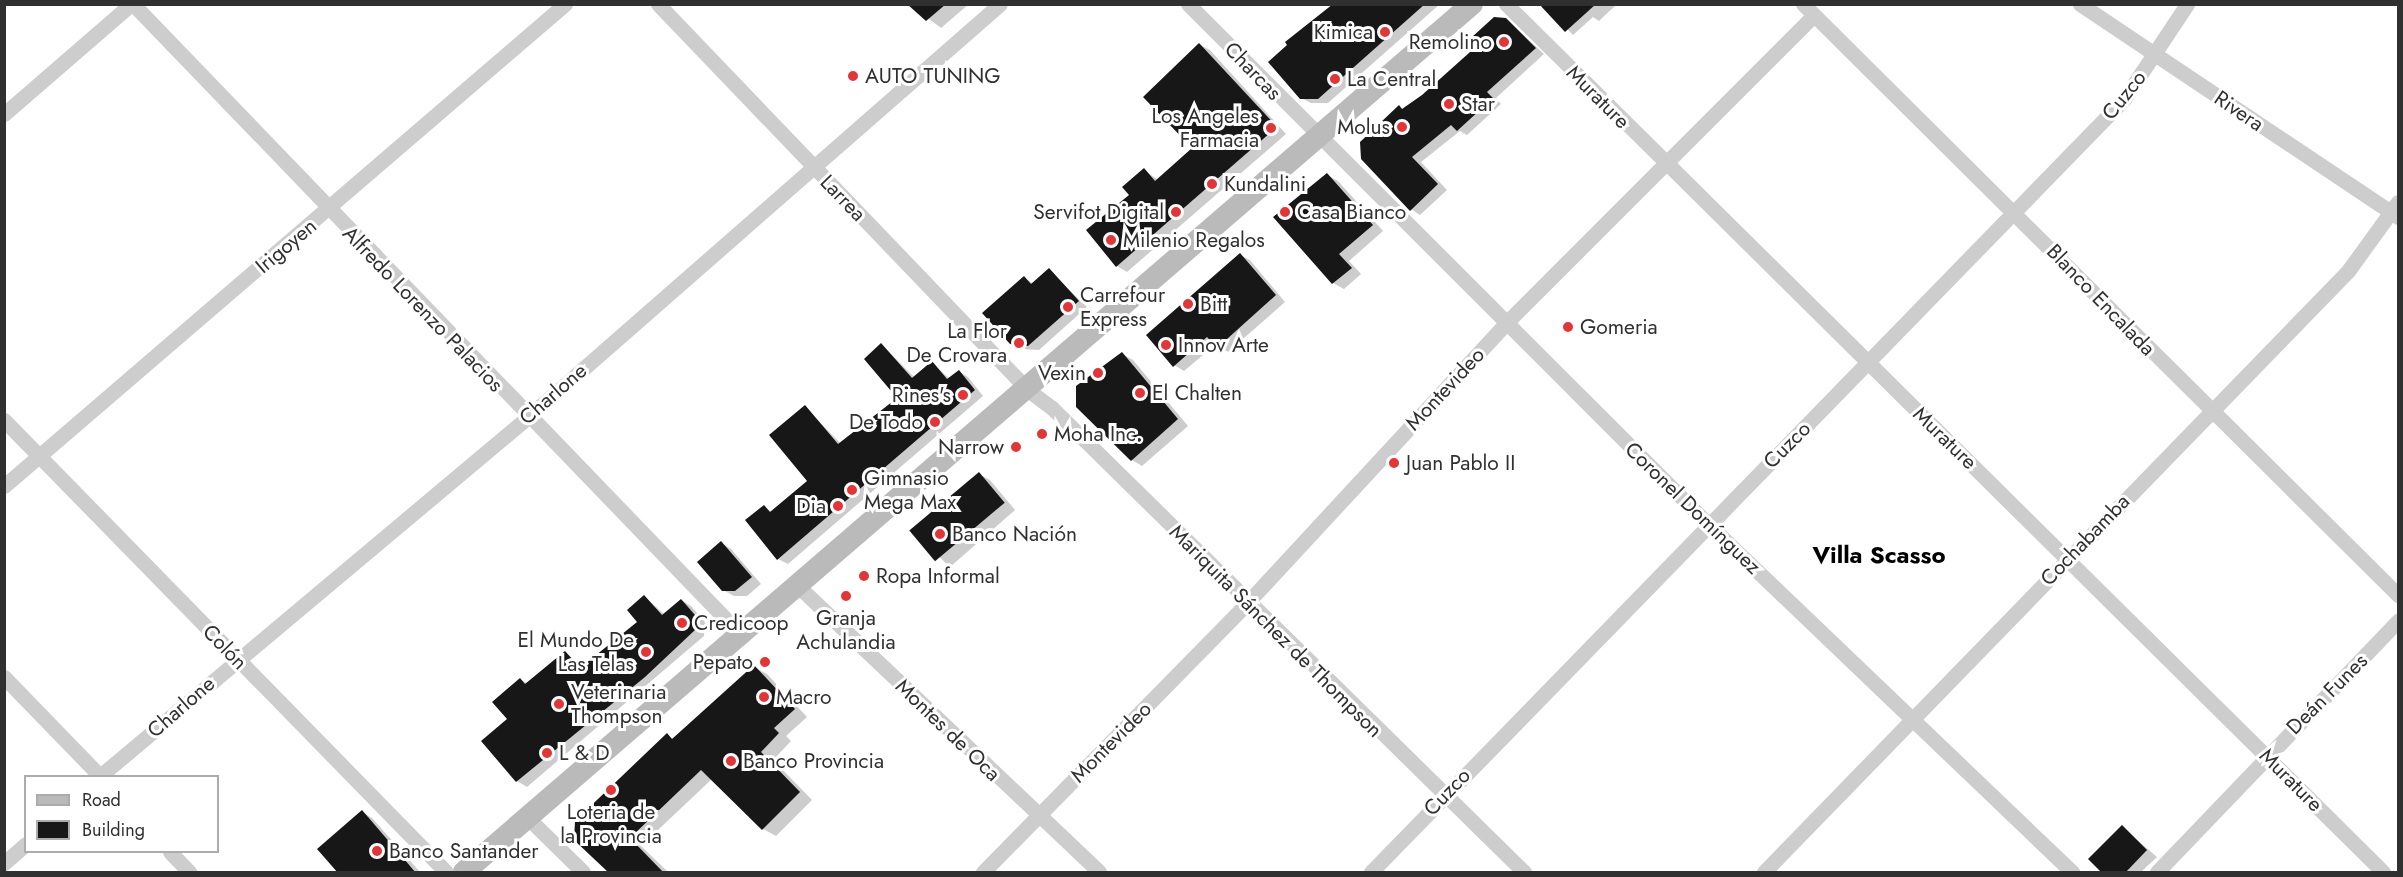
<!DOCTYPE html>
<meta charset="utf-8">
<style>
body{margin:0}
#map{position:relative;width:2403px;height:877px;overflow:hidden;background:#fff;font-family:Jost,sans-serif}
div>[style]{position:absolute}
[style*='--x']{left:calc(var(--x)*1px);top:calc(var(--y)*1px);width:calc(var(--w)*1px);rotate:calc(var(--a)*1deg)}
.shadow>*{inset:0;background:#0003}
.building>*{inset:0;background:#171717;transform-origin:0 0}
.street>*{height:15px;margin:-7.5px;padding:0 7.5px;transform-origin:7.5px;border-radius:7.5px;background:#cdcdcd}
.secondary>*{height:22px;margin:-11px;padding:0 11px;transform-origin:11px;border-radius:11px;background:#bababa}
.dots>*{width:16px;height:16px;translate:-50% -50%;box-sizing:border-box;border:3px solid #fff;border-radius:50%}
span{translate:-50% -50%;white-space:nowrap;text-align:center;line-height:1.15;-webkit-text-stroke:6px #fff;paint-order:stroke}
.poi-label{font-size:21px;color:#303030}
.right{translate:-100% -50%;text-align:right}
.left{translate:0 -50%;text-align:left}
.street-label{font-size:21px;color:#303030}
.quarter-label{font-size:24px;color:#000;font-weight:700}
.frame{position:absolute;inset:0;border:6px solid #303030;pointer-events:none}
.legend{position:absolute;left:24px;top:775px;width:195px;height:78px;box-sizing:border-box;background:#fff;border:2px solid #acacac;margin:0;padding:8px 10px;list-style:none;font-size:18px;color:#303030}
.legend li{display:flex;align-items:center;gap:12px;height:30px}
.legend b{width:30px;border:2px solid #acacac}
</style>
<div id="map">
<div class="shadow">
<div style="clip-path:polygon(909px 4px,969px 4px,941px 28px)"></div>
<div style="clip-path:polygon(1334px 4px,1440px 4px,1328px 103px,1311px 103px,1301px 98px)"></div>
<div style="clip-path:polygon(1543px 4px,1616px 4px,1616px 5px,1599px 21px,1593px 17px,1573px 35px)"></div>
<div style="clip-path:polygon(1506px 19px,1544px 54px,1496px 98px,1501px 104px,1467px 135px,1460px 131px,1421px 162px,1447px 190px,1420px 215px,1411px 209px,1399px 107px,1404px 110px,1423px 97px)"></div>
<div style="clip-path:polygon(1200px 45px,1210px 50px,1286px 134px,1127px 272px,1117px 266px,1131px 195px,1144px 170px,1158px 180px,1194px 148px)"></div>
<div style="clip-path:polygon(1327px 175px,1338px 181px,1383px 231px,1349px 261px,1361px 274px,1344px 289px,1333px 283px,1275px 217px)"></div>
<div style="clip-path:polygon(1240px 255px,1250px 260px,1285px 302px,1228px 352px,1216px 344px,1184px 371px,1174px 365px)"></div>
<div style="clip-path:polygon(1049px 270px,1087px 307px,1039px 350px,1021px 349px,1011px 343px,1024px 278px,1034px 284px)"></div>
<div style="clip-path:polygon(882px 345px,915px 378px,932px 363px,950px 379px,959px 372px,968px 377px,983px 396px,788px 564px,778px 559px,764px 507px,772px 512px,809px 481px,805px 407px,841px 444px,899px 398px)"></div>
<div style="clip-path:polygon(1122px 354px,1133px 360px,1188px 426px,1142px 466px,1132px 460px)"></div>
<div style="clip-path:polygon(979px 474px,990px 480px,1015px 510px,950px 567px,913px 532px)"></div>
<div style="clip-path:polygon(721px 543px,731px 549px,761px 584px,747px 596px,734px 596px,723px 590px)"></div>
<div style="clip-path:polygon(645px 597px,665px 615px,681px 600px,691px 606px,705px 622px,704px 636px,527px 787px,517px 781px,509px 719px,521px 680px,527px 683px,565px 652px,583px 667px,639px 622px)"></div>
<div style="clip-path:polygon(754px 667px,767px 674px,807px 717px,786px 736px,791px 741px,773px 760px,812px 800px,776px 836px,763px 829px,712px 779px,641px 846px,668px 872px,611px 872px,667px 735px,673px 739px)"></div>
<div style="clip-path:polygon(362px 812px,372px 818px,420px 872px,340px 872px)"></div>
<div style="clip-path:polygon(2122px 827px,2157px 857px,2141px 872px,2104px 872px)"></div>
</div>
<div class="building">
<div style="clip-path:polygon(907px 4px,946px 4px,926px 21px)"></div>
<div style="clip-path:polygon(1333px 4px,1425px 4px,1318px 99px,1300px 99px,1268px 62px,1287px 45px,1285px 42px)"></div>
<div style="clip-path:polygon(1539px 4px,1596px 4px,1565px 32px)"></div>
<div style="clip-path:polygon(1494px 17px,1506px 18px,1536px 48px,1487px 92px,1493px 98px,1457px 131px,1451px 125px,1412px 157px,1438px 184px,1410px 211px,1361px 159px,1360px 142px,1399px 105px,1402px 109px,1422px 95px,1479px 44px,1472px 37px)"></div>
<div style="clip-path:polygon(1199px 43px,1277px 127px,1116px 267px,1086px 230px,1129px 195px,1122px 187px,1144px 168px,1155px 181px,1192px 148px,1143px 97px)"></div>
<div style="clip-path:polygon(1327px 173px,1373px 225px,1339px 254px,1352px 268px,1332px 284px,1273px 217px)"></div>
<div style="clip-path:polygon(1240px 253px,1276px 295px,1217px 348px,1207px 337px,1173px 367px,1146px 335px)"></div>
<div style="clip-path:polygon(1049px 268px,1079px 301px,1028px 346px,1010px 344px,982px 313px,1024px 276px,1031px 284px)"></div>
<div style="clip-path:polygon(881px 343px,912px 378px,932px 361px,947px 379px,959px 370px,975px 390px,777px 560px,745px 520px,764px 505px,770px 512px,807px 481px,769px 435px,805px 405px,838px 444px,897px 398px,864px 359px)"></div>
<div style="clip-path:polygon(1122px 352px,1178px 419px,1131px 461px,1076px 407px,1076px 386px)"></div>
<div style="left:979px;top:472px;width:40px;height:91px;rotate:50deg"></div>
<div style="clip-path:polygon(721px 541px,752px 577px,735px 591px,722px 591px,697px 562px)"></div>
<div style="clip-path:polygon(644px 595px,662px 615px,681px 599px,695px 615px,695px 630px,645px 677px,516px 782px,481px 741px,507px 719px,492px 702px,520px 678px,525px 684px,565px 651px,580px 668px,637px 622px,627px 610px)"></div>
<div style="clip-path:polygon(754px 665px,795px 709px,774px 728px,779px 733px,761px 752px,800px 792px,762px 830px,701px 770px,630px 838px,664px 873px,609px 873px,574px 840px,575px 821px,667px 733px,672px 739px)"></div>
<div style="clip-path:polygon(362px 810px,416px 873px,338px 873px,317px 849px)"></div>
<div style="clip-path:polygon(2122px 825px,2147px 850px,2125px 873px,2102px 873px,2088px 859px)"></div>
</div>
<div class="street">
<div style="--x:133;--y:4;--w:878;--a:46.06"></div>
<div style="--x:658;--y:4;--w:535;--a:46.21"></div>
<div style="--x:1028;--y:390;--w:30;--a:37"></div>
<div style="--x:1052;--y:408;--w:662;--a:44.51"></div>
<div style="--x:1188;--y:4;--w:735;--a:45"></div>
<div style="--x:1708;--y:524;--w:504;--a:43.71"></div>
<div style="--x:1506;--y:4;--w:1234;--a:44.7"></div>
<div style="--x:1803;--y:4;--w:839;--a:44.81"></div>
<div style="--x:2080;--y:4;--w:383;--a:33.8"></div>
<div style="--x:4;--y:114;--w:168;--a:-40.9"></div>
<div style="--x:4;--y:420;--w:632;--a:45.64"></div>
<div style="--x:4;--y:486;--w:740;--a:-40.67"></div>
<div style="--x:798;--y:586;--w:415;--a:43.5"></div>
<div style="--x:4;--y:677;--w:138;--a:45.9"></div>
<div style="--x:100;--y:776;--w:559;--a:-39.99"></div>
<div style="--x:528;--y:417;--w:627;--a:-41.19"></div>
<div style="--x:528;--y:818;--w:77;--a:44.5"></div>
<div style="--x:170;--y:852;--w:28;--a:46"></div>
<div style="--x:4;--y:863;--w:29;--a:-41"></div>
<div style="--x:983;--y:872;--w:377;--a:-45.5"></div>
<div style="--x:1247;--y:603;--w:380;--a:-47.2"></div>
<div style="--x:1505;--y:324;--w:437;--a:-45"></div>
<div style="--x:1371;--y:872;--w:1079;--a:-45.75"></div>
<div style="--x:2124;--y:99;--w:114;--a:-56.4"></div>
<div style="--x:1764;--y:872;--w:838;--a:-45.82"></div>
<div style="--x:2348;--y:271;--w:85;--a:-54.1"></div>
<div style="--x:2157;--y:872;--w:348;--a:-46.2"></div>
</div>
<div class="secondary">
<div style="--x:464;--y:872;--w:1330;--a:-40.73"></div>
</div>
<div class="dots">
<div style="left:1385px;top:32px;background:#e53436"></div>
<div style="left:1504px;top:42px;background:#e53436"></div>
<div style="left:853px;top:76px;background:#e53436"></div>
<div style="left:1335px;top:79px;background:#e53436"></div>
<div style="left:1449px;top:104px;background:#e53436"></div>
<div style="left:1402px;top:127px;background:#e53436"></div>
<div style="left:1271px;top:128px;background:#e53436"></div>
<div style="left:1212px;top:184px;background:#e53436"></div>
<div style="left:1176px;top:212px;background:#e53436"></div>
<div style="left:1285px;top:212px;background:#e53436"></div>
<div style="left:1111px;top:240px;background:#e53436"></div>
<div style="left:1188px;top:304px;background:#e53436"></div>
<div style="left:1068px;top:307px;background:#e53436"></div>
<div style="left:1568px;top:327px;background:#e53436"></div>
<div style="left:1019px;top:343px;background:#e53436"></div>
<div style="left:1166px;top:345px;background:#e53436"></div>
<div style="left:1098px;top:373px;background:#e53436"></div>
<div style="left:1140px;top:393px;background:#e53436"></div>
<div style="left:963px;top:395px;background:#e53436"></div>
<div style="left:935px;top:422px;background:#e53436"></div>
<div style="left:1042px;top:434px;background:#e53436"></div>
<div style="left:1016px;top:447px;background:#e53436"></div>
<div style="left:1394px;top:463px;background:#e53436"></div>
<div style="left:852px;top:490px;background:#e53436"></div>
<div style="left:838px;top:506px;background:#e53436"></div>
<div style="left:940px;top:534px;background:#e53436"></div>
<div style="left:864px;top:576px;background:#e53436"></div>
<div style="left:846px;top:596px;background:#e53436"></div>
<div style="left:682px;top:623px;background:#e53436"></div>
<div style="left:646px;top:652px;background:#e53436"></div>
<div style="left:765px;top:662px;background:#e53436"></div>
<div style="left:764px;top:697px;background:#e53436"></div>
<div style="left:559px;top:704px;background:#e53436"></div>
<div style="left:547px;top:753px;background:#e53436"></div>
<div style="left:731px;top:761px;background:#e53436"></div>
<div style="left:611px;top:790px;background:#e53436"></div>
<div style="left:377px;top:851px;background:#e53436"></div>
</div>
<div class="poi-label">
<span class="right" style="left:1373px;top:32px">Kimica</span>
<span class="right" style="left:1492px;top:42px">Remolino</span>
<span class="left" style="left:865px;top:76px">AUTO TUNING</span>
<span class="left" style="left:1347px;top:79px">La Central</span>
<span class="left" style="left:1461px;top:104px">Star</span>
<span class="right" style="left:1259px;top:128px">Los Angeles<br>Farmacia</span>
<span class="right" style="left:1390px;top:127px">Molus</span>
<span class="left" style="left:1224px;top:184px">Kundalini</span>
<span class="right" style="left:1164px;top:212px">Servifot Digital</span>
<span class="left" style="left:1297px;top:212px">Casa Bianco</span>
<span class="left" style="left:1123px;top:240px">Milenio Regalos</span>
<span class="left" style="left:1080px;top:307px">Carrefour<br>Express</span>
<span class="left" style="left:1200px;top:304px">Bitt</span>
<span class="left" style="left:1580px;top:327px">Gomeria</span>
<span class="right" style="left:1007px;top:343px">La Flor<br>De Crovara</span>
<span class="left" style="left:1178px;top:345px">Innov Arte</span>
<span class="right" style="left:1086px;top:373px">Vexin</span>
<span class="left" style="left:1152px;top:393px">El Chalten</span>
<span class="right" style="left:951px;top:395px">Rines's</span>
<span class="right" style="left:923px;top:422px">De Todo</span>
<span class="left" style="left:1054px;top:434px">Moha Inc.</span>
<span class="right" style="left:1004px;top:447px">Narrow</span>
<span class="left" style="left:1406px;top:463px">Juan Pablo II</span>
<span class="left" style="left:864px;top:490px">Gimnasio<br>Mega Max</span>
<span class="right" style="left:826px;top:506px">Dia</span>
<span class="left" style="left:952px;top:534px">Banco Nación</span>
<span class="left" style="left:876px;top:576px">Ropa Informal</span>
<span style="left:846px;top:630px">Granja<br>Achulandia</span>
<span class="left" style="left:694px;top:623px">Credicoop</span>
<span class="right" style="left:634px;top:652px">El Mundo De<br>Las Telas</span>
<span class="right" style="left:753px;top:662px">Pepato</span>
<span class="left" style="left:571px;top:704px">Veterinaria<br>Thompson</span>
<span class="left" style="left:776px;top:697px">Macro</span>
<span class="left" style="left:559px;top:753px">L &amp; D</span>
<span class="left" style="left:743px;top:761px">Banco Provincia</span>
<span style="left:611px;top:824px">Loteria de<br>la Provincia</span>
<span class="left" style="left:389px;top:851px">Banco Santander</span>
</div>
<div class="street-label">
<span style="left:1253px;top:71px;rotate:46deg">Charcas</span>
<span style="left:2124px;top:95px;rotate:-51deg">Cuzco</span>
<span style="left:1598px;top:97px;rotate:45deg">Murature</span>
<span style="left:2239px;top:111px;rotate:34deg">Rivera</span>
<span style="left:843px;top:198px;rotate:46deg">Larrea</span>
<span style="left:286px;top:246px;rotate:-40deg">Irigoyen</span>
<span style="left:2101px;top:300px;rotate:46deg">Blanco Encalada</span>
<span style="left:423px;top:309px;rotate:46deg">Alfredo Lorenzo Palacios</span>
<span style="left:1445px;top:389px;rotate:-47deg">Montevideo</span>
<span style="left:553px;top:394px;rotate:-41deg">Charlone</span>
<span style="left:1945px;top:438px;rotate:44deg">Murature</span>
<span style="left:1787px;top:445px;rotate:-45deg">Cuzco</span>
<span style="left:1693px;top:508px;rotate:44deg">Coronel Domínguez</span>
<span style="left:2085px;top:540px;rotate:-46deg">Cochabamba</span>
<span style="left:1276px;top:631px;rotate:45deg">Mariquita Sánchez de Thompson</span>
<span style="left:225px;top:647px;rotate:46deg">Colón</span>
<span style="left:2327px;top:694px;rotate:-45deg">Deán Funes</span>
<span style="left:181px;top:707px;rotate:-41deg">Charlone</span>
<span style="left:948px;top:730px;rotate:44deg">Montes de Oca</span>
<span style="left:1111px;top:742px;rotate:-45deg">Montevideo</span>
<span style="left:2291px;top:780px;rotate:45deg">Murature</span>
<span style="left:1447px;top:792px;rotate:-46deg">Cuzco</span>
</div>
<div class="quarter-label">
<span style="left:1879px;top:555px">Villa Scasso</span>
</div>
<div class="frame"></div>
<ul class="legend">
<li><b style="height:8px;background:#bababa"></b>Road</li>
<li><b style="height:16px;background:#171717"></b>Building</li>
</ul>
</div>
